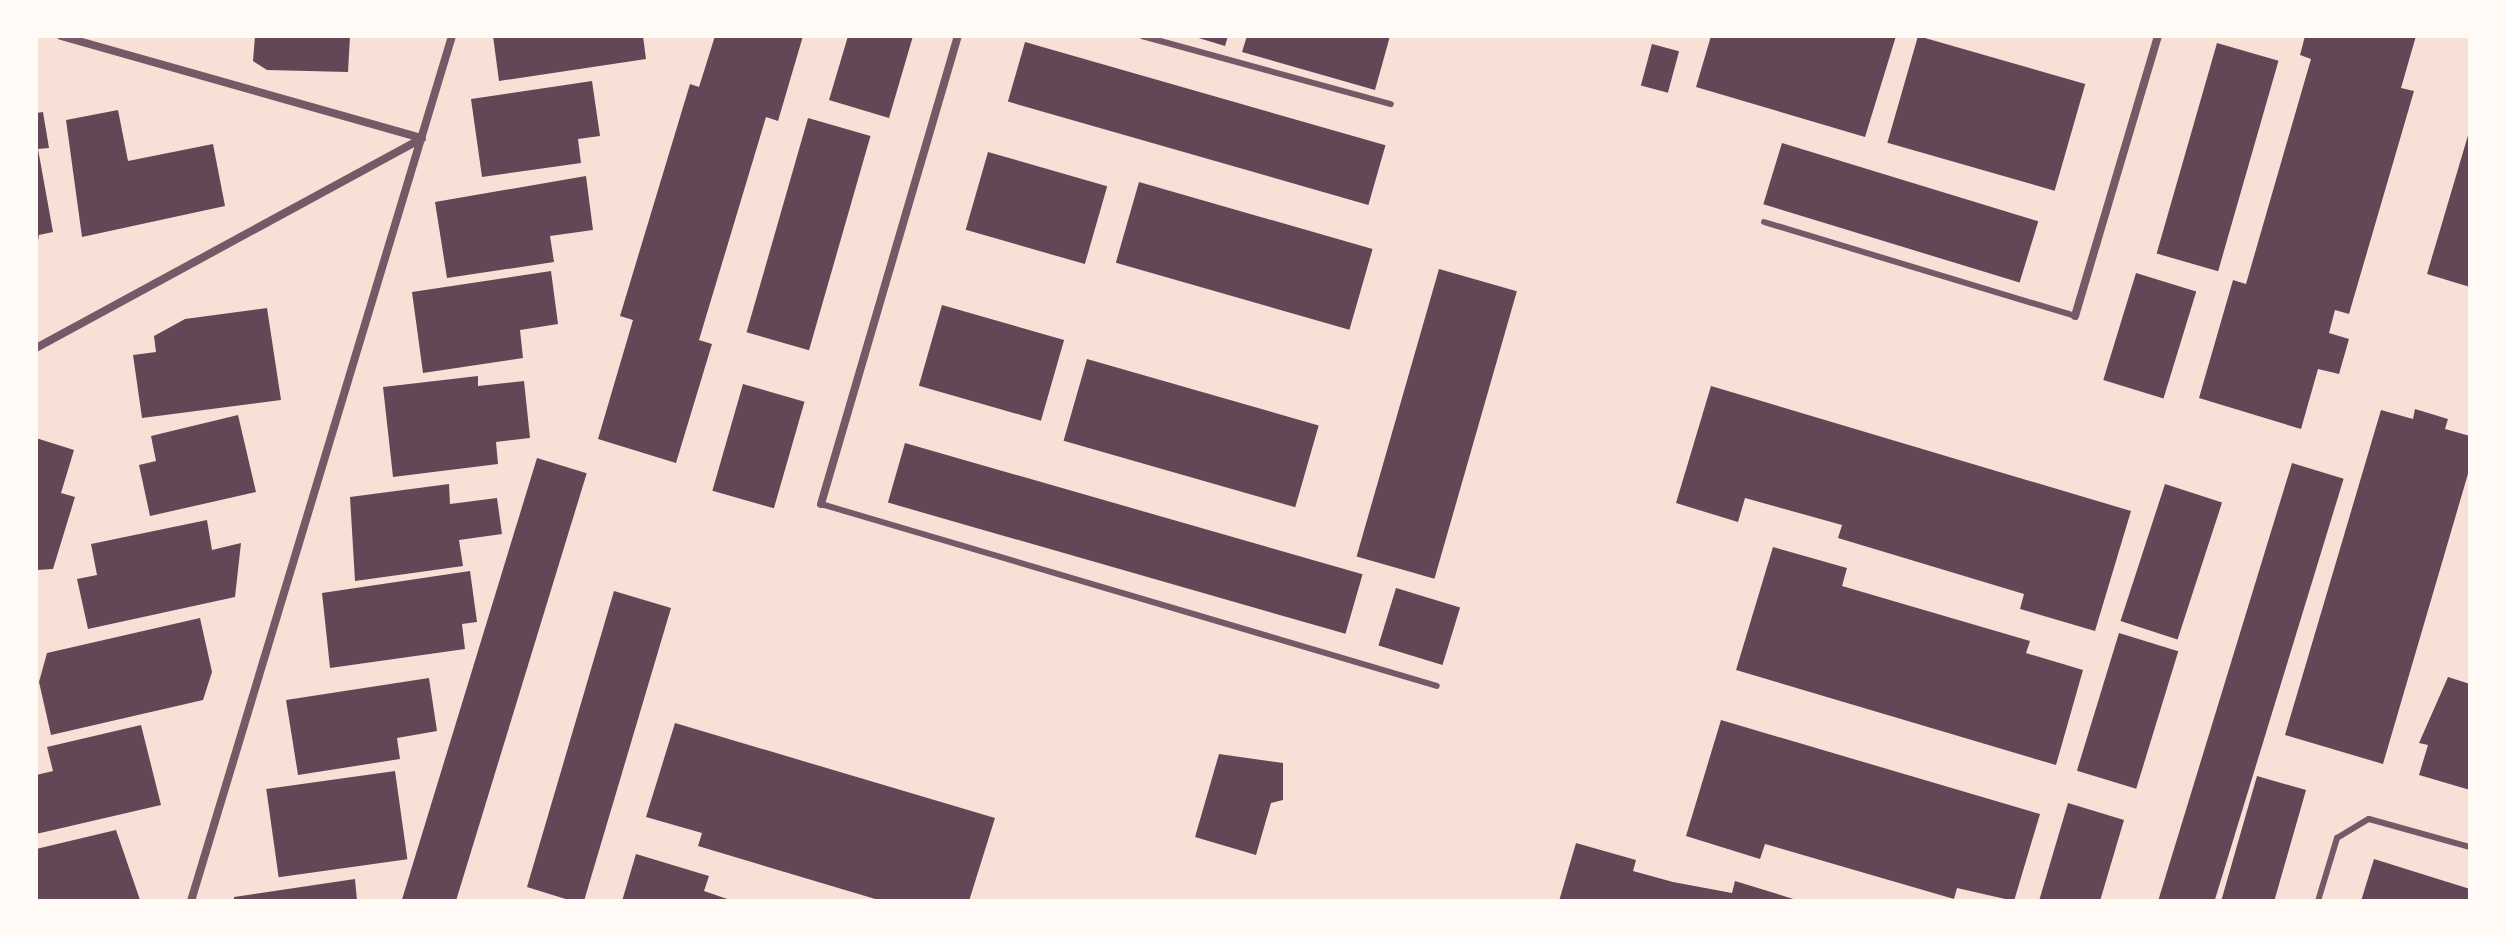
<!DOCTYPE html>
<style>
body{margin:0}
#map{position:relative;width:2506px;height:937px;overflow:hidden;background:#f7e1d7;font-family:Rubik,sans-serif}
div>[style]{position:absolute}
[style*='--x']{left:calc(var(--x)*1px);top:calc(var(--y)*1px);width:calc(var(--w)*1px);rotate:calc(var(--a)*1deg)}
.building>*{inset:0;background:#644757;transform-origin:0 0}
.service>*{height:6px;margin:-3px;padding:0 3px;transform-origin:3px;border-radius:3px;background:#755966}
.minor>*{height:8px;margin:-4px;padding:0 4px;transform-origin:4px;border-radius:4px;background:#755966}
span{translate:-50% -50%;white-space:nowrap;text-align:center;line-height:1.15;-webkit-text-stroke:8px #fffaf5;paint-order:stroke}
.frame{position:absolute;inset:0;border:38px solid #fffaf5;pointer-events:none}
</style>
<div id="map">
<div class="building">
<div style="clip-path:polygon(255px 36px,350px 36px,348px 72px,267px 70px,253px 61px)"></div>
<div style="clip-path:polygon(493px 36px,643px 36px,646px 59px,499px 81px)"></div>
<div style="clip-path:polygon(715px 36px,803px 36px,778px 121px,766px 117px,699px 340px,712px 344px,676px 463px,598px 439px,633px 320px,620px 316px,690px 84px,699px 87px)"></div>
<div style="clip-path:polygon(848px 36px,913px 36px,889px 118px,829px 100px)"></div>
<div style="clip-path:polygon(1192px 36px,1228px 36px,1225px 46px)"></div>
<div style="clip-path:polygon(1247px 36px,1390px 36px,1375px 90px,1242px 52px)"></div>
<div style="clip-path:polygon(1711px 36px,1896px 36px,1865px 137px,1696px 87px)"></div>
<div style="left:1918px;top:36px;width:174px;height:111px;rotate:16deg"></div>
<div style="clip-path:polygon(2305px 36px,2416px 36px,2401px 88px,2414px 91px,2349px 314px,2335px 310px,2329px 333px,2349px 339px,2339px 374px,2318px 369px,2301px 429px,2199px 398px,2233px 280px,2246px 284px,2311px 59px,2300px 55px)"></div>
<div style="left:1025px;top:42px;width:375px;height:62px;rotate:16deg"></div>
<div style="left:2217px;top:43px;width:64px;height:219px;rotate:16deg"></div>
<div style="left:1652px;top:44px;width:28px;height:43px;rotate:15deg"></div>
<div style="clip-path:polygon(592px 81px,600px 136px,578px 139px,581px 163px,482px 177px,471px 99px)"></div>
<div style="clip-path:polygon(118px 110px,128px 161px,213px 144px,225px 206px,82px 237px,66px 120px)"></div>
<div style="clip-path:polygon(43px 112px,49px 148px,38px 149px,53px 232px,39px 235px,36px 252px,36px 113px)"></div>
<div style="left:808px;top:118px;width:65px;height:223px;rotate:16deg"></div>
<div style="clip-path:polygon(2469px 132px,2470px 132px,2470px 287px,2427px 274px)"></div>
<div style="left:1782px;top:143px;width:268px;height:64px;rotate:17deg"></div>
<div style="left:988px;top:152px;width:124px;height:81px;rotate:16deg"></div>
<div style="clip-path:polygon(586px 176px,593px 230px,550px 236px,554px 262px,447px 278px,435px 202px)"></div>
<div style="left:1139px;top:182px;width:243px;height:84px;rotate:16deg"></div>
<div style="left:1439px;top:269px;width:81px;height:299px;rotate:16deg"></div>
<div style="clip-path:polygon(551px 271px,558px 324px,520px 330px,523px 358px,423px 373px,412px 292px)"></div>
<div style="left:2136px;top:273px;width:63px;height:112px;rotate:17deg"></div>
<div style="left:942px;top:305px;width:127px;height:84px;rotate:16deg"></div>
<div style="clip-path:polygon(267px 308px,281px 400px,142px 418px,133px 355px,156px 352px,154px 336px,185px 319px)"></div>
<div style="left:1087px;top:359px;width:241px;height:85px;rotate:16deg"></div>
<div style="clip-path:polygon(478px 376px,478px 386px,524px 381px,530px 438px,496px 442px,498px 464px,393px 477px,383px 387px)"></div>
<div style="left:743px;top:384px;width:64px;height:111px;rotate:16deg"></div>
<div style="clip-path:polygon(1711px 386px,2131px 511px,2095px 631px,2020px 609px,2024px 594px,1838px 538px,1842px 525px,1745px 498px,1738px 522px,1676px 503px)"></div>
<div style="clip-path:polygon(2415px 409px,2448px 419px,2445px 429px,2470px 436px,2470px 467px,2383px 764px,2285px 735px,2381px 410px,2413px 419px)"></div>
<div style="clip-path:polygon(238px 415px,256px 492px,150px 516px,139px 465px,156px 461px,151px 436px)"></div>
<div style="clip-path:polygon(36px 438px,74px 450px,61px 493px,75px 497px,53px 569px,37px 570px)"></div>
<div style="left:905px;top:443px;width:476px;height:62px;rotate:16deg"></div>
<div style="left:537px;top:458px;width:52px;height:462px;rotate:17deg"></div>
<div style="left:2292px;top:463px;width:54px;height:457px;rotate:17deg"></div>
<div style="clip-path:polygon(449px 484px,450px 504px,497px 498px,502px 534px,459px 540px,463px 566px,355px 581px,350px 497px)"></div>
<div style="left:2165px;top:484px;width:60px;height:144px;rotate:18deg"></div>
<div style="clip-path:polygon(207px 520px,212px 550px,241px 543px,235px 597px,88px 629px,77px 579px,97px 575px,91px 544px)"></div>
<div style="clip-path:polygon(1773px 547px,1847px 568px,1842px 586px,2030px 641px,2026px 653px,2083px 670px,2056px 765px,1736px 670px)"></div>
<div style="clip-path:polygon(470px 571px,477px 622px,462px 624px,465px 649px,330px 668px,322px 593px)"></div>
<div style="left:1396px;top:588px;width:67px;height:60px;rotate:17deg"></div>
<div style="clip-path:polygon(614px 591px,671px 608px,584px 901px,572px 901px,527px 887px)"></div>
<div style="clip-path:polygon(200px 618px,212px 672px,203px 700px,51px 735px,39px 682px,47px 653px)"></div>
<div style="left:2119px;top:633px;width:62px;height:144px;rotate:17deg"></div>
<div style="clip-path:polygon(2448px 677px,2470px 684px,2470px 790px,2419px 775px,2428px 745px,2419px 743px)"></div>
<div style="clip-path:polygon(429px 678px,437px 731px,397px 738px,400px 759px,298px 775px,286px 700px)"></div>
<div style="clip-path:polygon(1721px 720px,2040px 814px,2014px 901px,1957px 888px,1954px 899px,1765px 844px,1760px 859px,1686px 836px)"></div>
<div style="clip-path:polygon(675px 723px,995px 818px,969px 901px,882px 901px,698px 846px,702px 833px,646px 817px)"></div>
<div style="clip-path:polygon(141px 725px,161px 805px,36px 834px,36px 775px,53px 771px,47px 747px)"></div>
<div style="clip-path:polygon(1219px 754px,1283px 763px,1283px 800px,1271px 803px,1256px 855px,1195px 837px)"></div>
<div style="left:395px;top:771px;width:89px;height:130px;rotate:82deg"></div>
<div style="left:2257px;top:776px;width:51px;height:130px;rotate:16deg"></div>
<div style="clip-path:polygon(2068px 803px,2124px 820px,2100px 901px,2039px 901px)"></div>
<div style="clip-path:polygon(116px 830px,140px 900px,36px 901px,36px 849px)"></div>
<div style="clip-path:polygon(1576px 843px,1636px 860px,1633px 871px,1673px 882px,1732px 893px,1735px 881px,1800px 901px,1559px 901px)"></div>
<div style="clip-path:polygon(636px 854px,709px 876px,704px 891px,733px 901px,622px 901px)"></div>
<div style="clip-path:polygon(2374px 859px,2470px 889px,2470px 901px,2361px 901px)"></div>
<div style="clip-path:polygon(355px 879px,357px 901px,234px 901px,234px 897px)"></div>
</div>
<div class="service">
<div style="--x:1142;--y:36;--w:258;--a:15.3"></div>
<div style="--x:1764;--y:222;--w:325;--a:16.8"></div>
<div style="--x:821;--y:504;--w:642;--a:16.46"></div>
<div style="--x:2318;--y:901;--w:66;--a:-73.2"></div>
<div style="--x:2337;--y:838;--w:37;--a:-31"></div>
<div style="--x:2369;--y:819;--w:105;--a:15.5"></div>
</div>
<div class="minor">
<div style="--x:61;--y:36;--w:374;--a:15.8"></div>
<div style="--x:2075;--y:316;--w:292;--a:-73.5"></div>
<div style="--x:36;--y:348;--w:439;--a:-28.5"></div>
<div style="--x:821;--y:504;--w:488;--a:-73.7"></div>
<div style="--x:191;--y:901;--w:904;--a:-73.21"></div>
</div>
<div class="frame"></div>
</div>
